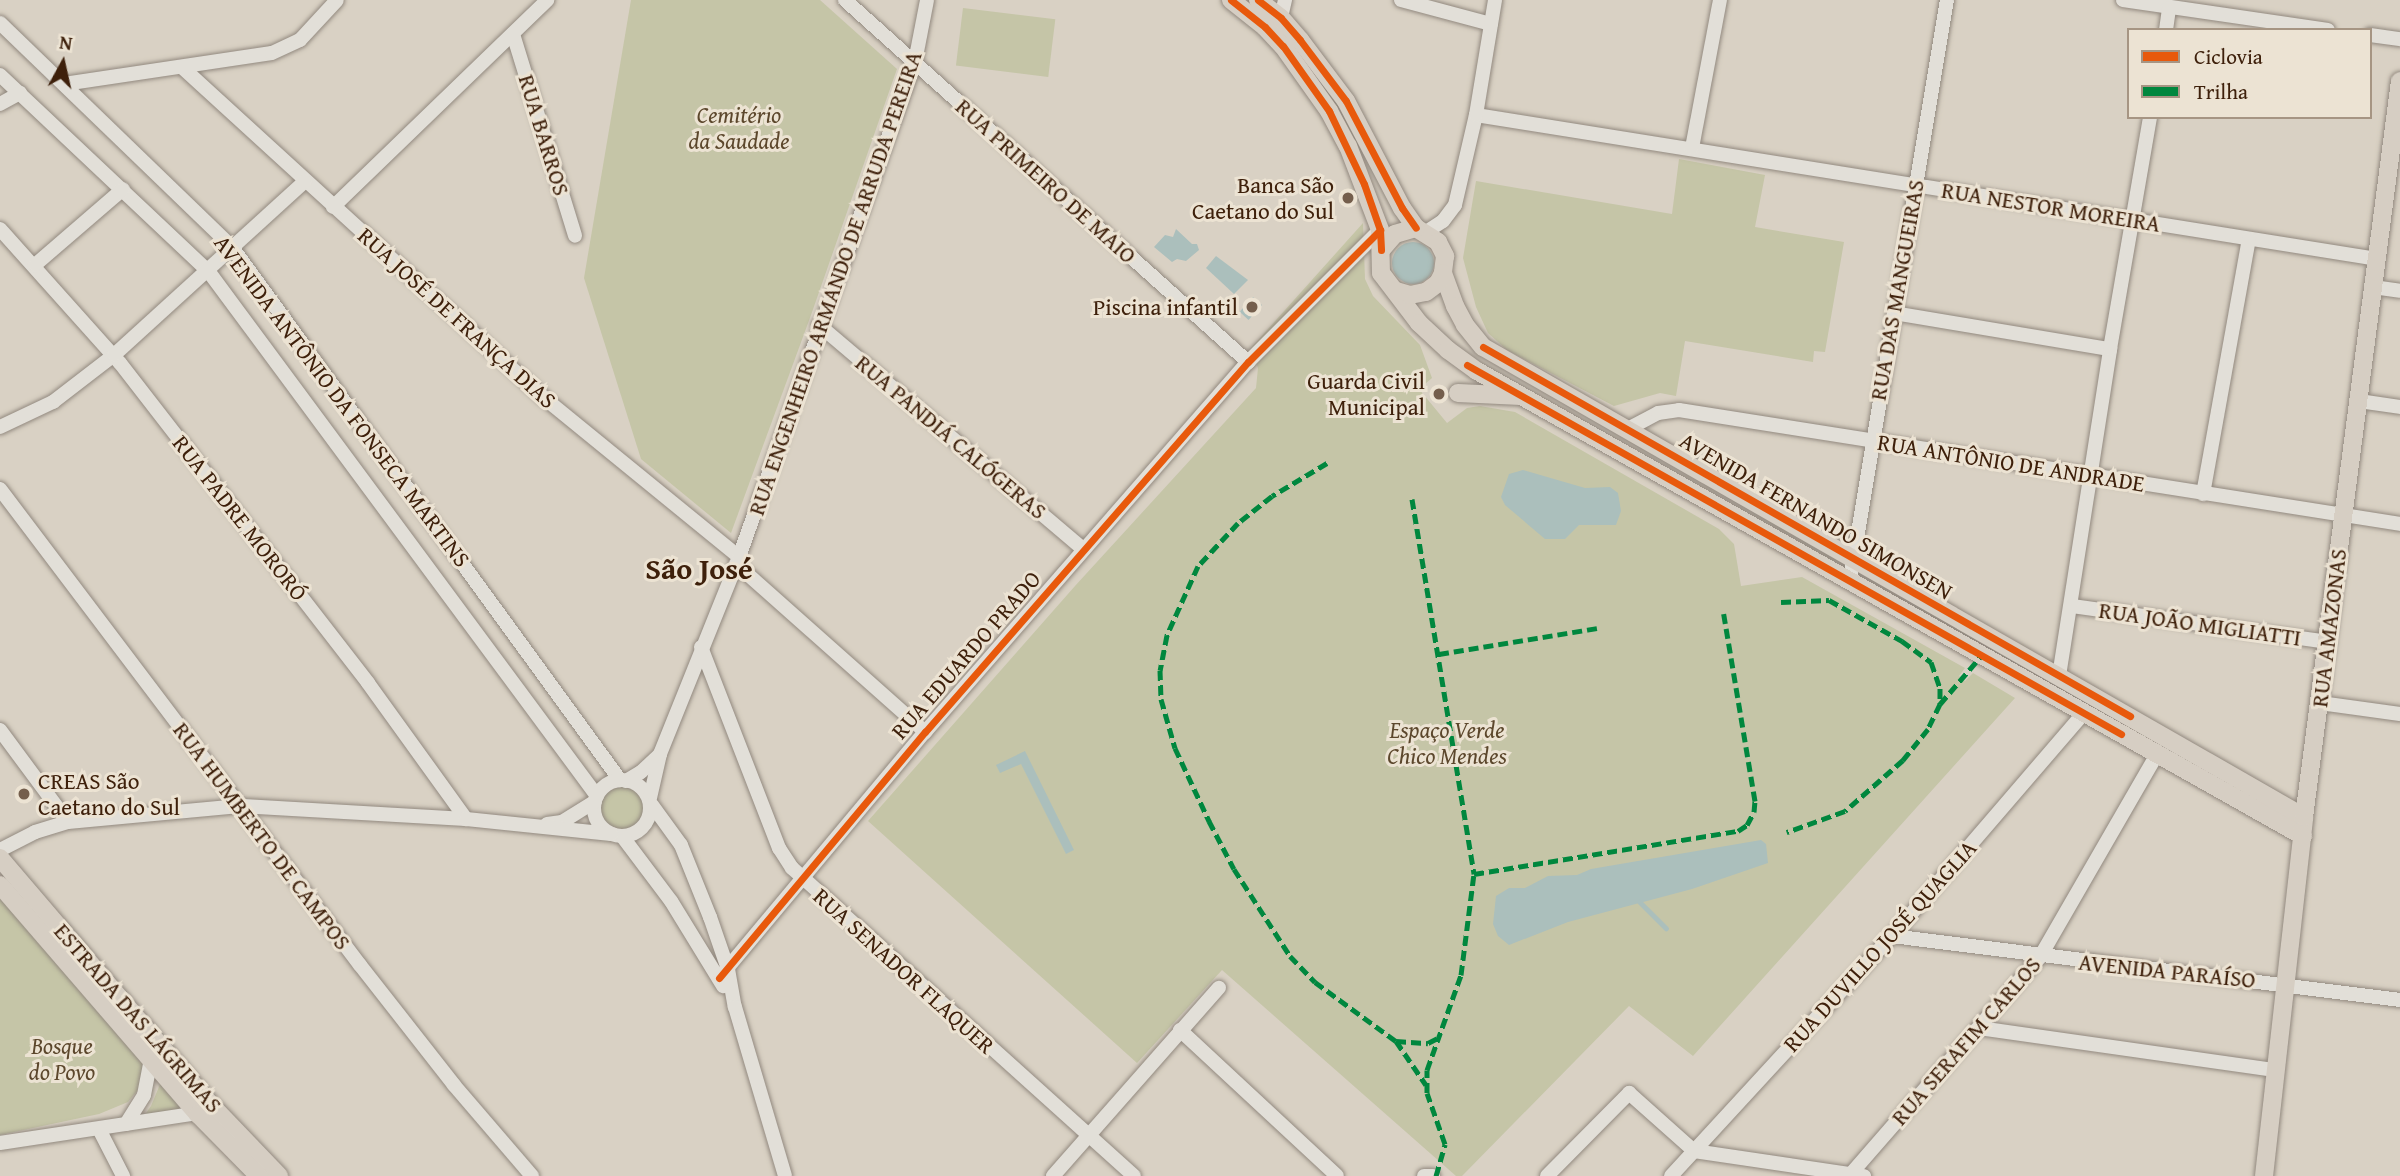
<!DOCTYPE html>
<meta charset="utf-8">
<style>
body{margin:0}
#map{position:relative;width:2400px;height:1176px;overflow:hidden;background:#d9d1c4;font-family:"Gentium Book Plus",serif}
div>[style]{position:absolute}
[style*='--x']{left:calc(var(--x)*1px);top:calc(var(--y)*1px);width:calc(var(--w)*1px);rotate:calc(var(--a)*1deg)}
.green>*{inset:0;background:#c5c5a7;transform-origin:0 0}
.round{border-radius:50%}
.water>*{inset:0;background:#abbfbc;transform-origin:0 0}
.stream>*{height:4.5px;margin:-2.25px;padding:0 2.25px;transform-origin:2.25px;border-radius:2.25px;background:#abbfbc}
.roads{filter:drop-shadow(0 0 2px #92897f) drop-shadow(0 0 2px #92897f)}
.minor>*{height:14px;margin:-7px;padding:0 7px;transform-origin:7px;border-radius:7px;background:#e2dfd8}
.minor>.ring{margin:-7px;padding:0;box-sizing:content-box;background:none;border:14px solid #e2dfd8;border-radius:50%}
.major>*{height:18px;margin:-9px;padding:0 9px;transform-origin:9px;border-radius:9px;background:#d6cec3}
.quiet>*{height:5px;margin-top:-2.5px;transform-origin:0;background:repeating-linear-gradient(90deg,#00873e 0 10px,transparent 0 15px)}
.cycleway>*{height:7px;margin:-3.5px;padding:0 3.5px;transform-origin:3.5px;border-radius:3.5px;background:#e8590c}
.dots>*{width:19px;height:19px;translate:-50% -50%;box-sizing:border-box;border:4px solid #ece3d3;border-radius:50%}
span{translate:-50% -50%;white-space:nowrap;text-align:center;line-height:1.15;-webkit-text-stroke:6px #ece3d3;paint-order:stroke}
.park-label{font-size:23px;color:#5c472c;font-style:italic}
.street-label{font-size:23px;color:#3e200b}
.poi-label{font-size:23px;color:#3e200b}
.right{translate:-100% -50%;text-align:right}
.left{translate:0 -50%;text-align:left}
.district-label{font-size:30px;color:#3e200b;font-weight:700}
.legend{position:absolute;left:2127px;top:28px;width:245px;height:91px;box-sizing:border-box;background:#ece3d3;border:2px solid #a69583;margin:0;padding:9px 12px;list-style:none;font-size:21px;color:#3e200b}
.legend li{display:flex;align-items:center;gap:14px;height:35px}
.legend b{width:35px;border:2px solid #a69583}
.north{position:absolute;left:28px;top:28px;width:70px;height:70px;-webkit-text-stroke:5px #ece3d3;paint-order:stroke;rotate:8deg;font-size:19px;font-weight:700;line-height:28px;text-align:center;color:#3e200b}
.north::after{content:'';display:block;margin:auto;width:24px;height:32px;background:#3e200b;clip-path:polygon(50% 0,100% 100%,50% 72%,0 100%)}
</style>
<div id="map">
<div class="green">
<div style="clip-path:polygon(631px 0,820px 0,897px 69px,811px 315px,731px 533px,641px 459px,584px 278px)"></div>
<div style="left:963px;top:8px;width:93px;height:58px;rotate:7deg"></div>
<div style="clip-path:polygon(1679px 159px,1765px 175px,1755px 227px,1844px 242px,1825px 352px,1814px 351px,1813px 362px,1685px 341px,1676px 396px,1660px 393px,1614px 406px,1507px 350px,1488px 333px,1476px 307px,1463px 258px,1476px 181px,1672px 214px)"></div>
<div style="clip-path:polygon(1363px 223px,1365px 279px,1373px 296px,1420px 345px,1432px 378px,1419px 389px,1447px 423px,1467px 408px,1480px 406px,1515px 412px,1719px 529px,1734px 544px,1741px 586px,1802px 577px,1965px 668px,1959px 676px,1965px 681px,1973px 673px,2015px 698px,1693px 1056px,1629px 1006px,1462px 1176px,1456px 1176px,1222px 970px,1137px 1063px,868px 821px,1075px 586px,1256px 388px,1258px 368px,1250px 349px)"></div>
<div class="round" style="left:600px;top:787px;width:44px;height:44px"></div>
<div style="clip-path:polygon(0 896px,145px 1061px,142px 1085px,128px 1102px,99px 1114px,0 1135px)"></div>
<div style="clip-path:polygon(161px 1082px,184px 1108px,144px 1116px,151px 1106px)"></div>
</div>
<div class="water">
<div style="clip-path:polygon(1176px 229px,1192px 244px,1197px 244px,1199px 250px,1186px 261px,1177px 259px,1172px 262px,1154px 247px,1165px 235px,1173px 237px)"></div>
<div class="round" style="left:1392px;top:242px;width:42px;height:42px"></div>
<div style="clip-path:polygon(1216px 256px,1248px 280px,1234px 294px,1206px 268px)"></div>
<div style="left:1253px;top:297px;width:12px;height:20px;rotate:42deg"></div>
<div style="clip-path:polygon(1523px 470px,1585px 488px,1610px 487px,1618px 493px,1621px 511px,1616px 525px,1579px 525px,1565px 539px,1545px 539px,1505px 505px,1501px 497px,1509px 474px)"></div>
<div style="clip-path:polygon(1025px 751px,1074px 850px,1066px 854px,1021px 764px,1000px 773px,996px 765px)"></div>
<div style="clip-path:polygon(1761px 840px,1766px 844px,1768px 863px,1692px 889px,1568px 922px,1509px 945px,1498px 936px,1493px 924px,1496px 896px,1509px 888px,1525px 888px,1548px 876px,1577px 875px,1591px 869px)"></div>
</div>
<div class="stream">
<div style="--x:1640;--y:902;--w:37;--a:45"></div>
</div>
<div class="roads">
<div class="minor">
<div style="--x:845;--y:0;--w:542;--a:41.93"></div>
<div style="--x:1401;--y:0;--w:93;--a:14.9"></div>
<div style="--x:2123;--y:0;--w:207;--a:8.3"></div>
<div style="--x:0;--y:23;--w:322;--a:44"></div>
<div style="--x:232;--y:247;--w:659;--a:53.95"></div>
<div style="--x:1279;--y:26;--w:27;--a:-77"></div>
<div style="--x:2166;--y:30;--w:22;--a:-82"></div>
<div style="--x:513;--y:34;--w:211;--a:72.9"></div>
<div style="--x:2370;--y:35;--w:30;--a:8"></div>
<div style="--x:184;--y:69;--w:486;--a:42.4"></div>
<div style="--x:543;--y:397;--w:253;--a:39.2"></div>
<div style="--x:0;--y:75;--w:287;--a:43.3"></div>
<div style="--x:209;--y:272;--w:652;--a:53.48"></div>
<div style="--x:64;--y:84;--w:210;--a:-8.5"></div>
<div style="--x:272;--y:53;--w:31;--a:-25"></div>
<div style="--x:300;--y:40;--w:54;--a:-47.2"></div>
<div style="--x:0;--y:104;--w:23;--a:-29"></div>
<div style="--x:1476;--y:115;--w:912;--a:9.08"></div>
<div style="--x:1692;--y:148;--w:151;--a:-79.3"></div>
<div style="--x:333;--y:207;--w:298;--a:-44"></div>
<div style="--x:0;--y:229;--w:180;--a:48.2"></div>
<div style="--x:120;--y:363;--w:405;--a:52.2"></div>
<div style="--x:368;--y:683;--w:168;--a:54.2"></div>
<div style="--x:1426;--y:232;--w:20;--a:-33"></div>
<div style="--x:1443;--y:221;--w:20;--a:-53"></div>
<div style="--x:1455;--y:205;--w:92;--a:-76.9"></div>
<div style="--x:1476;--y:115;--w:117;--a:-80.6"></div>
<div style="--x:35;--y:265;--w:116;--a:-40.8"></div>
<div style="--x:2373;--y:287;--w:27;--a:8"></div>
<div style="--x:1894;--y:313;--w:219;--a:9.5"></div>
<div style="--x:819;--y:325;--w:346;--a:40.3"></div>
<div style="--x:2359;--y:401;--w:41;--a:8.3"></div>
<div style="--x:0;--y:427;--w:59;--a:-25.3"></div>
<div style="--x:53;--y:402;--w:77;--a:-37.6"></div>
<div style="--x:114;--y:355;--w:258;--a:-42.3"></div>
<div style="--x:1626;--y:430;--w:36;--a:-28"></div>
<div style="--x:1658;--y:413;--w:21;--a:-8"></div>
<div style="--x:1679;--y:410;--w:730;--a:8.98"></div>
<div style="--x:0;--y:489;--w:597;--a:52.9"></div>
<div style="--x:360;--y:965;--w:152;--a:51.9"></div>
<div style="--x:454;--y:1085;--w:120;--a:49.4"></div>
<div style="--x:2203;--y:494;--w:259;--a:-79.8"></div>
<div style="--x:736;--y:564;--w:253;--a:41.6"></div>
<div style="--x:1850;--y:580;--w:588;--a:-80.51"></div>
<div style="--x:2072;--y:606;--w:259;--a:8"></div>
<div style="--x:701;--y:647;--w:216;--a:68.8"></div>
<div style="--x:779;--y:848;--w:24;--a:57"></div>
<div style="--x:792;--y:868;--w:460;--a:42"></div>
<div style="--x:2059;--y:676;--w:331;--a:-81.1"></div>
<div style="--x:2110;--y:349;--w:235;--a:-80.2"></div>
<div style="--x:2320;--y:703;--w:81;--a:7.8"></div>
<div style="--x:0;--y:730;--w:114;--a:53.5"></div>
<div class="ring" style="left:594px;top:780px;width:42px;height:42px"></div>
<div style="--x:626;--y:781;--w:17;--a:-31"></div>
<div style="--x:641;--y:772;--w:26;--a:-43"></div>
<div style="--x:650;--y:798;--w:45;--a:-77.2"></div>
<div style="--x:660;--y:754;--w:212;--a:-68.1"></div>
<div style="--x:739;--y:557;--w:525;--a:-70.43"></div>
<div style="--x:915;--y:62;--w:63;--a:-79"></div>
<div style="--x:652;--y:805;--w:49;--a:54.1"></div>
<div style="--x:681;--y:845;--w:78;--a:68.1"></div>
<div style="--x:710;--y:917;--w:55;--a:70.9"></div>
<div style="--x:728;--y:969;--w:39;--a:80"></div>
<div style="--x:735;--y:1007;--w:176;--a:73.5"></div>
<div style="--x:547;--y:824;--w:15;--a:-8"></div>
<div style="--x:562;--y:822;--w:39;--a:-32"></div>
<div style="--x:622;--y:836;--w:81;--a:53"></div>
<div style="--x:671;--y:901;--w:100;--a:58.5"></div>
<div style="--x:0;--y:850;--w:39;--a:-27"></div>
<div style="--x:35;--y:832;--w:34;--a:-17"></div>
<div style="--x:68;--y:822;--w:175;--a:-5.3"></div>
<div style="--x:242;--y:806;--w:224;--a:3.3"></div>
<div style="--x:466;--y:819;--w:146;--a:5.9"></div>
<div style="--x:1892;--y:936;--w:512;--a:7.18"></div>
<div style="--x:719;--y:978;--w:321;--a:-50.1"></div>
<div style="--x:925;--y:732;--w:491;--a:-48.9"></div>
<div style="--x:1248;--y:362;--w:187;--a:-45"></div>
<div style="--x:1979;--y:1028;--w:299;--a:8.1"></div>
<div style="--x:1180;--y:1030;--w:214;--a:42.9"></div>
<div style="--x:126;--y:1124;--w:34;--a:-58"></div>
<div style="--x:144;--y:1095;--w:38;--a:-79"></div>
<div style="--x:99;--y:1129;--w:53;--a:62.9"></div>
<div style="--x:0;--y:1143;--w:208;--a:-8.6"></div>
<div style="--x:1053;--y:1176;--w:251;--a:-48.6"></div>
<div style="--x:1424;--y:1176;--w:9;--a:0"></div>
<div style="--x:1547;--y:1176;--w:117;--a:-45.3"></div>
<div style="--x:1629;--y:1093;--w:87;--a:41.7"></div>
<div style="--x:1694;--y:1151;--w:172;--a:8.4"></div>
<div style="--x:1671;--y:1176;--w:326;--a:-47.4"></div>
<div style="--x:1892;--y:936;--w:294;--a:-49.3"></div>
<div style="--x:1849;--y:1176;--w:291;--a:-48.9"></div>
<div style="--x:2040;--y:957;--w:234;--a:-60"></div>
</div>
<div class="major">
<div style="--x:1231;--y:0;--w:43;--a:38.5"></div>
<div style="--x:1265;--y:27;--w:26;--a:47"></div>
<div style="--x:1283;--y:46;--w:80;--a:54.7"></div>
<div style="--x:1329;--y:111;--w:40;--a:62"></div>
<div style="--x:1348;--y:146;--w:90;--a:69.1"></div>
<div style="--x:1380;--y:230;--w:43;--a:88.7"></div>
<div style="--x:1381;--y:273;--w:63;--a:52.8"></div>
<div style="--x:1419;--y:323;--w:40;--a:43"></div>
<div style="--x:1448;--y:350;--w:36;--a:36"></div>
<div style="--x:1477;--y:371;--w:948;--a:29.38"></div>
<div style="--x:1258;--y:0;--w:29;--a:38"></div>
<div style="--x:1281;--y:18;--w:29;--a:49"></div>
<div style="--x:1300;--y:40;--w:76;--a:53"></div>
<div style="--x:1346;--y:101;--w:121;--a:62.4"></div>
<div style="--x:1402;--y:208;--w:24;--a:55"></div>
<div style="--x:1416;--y:228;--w:26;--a:32"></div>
<div style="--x:1438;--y:242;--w:16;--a:63"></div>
<div style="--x:1445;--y:256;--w:17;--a:97"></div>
<div style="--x:1443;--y:273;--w:35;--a:70"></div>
<div style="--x:1455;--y:306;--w:21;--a:62"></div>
<div style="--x:1465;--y:325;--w:28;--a:51"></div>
<div style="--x:1483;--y:347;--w:946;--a:29.79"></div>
<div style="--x:1381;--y:250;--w:21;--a:-49"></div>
<div style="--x:1395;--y:234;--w:22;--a:-16"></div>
<div style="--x:1396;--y:291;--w:15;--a:16"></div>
<div style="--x:1410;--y:295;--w:16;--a:-11"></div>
<div style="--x:1426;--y:292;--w:15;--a:-37"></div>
<div style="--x:1438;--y:283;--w:11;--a:-63"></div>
<div style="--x:1458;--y:393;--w:63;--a:2.7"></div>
<div style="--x:0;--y:858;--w:323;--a:49.5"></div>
<div style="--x:210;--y:1104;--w:100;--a:46.2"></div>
<div style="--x:0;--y:885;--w:303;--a:49.2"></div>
<div style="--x:198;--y:1114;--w:87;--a:45.5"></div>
<div style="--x:2264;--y:1176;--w:361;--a:-83.6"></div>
<div style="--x:2304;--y:817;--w:742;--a:-82.57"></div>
</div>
</div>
<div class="quiet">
<div style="--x:1327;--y:463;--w:64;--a:149"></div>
<div style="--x:1272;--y:496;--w:43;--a:141.5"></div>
<div style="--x:1238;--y:523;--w:59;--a:132.9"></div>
<div style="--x:1198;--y:566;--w:76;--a:114.2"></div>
<div style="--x:1167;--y:635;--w:36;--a:101"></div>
<div style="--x:1160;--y:670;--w:29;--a:88"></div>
<div style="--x:1161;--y:699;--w:51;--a:74.1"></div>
<div style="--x:1175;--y:748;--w:81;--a:65"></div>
<div style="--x:1209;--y:821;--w:54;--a:62.5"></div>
<div style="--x:1234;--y:869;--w:103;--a:57.2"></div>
<div style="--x:1290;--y:956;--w:36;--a:46"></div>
<div style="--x:1315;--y:982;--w:100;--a:36.1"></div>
<div style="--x:1396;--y:1041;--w:53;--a:55.7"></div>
<div style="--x:1412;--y:499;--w:380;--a:80.6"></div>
<div style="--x:1474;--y:874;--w:267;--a:-9.3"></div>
<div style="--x:1738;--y:831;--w:11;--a:-34"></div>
<div style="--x:1747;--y:825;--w:15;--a:-62"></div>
<div style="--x:1754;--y:812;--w:11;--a:-85"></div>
<div style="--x:1755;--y:801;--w:194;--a:-99.5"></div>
<div style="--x:1781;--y:602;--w:48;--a:-2.4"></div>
<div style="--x:1829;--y:600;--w:84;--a:29.3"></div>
<div style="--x:1902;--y:641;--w:36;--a:36"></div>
<div style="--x:1931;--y:662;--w:28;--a:71"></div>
<div style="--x:1940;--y:688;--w:16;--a:90"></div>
<div style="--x:1940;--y:704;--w:28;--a:116"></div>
<div style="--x:1928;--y:729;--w:40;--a:129"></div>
<div style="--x:1903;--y:760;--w:77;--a:138.7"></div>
<div style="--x:1845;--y:811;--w:62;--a:160.1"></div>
<div style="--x:1439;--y:654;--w:160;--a:-9.3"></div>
<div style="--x:1940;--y:704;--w:65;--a:-49.4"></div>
<div style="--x:1396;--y:1041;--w:32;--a:4"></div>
<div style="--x:1428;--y:1043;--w:11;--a:-27"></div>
<div style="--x:1436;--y:1176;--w:33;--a:-74"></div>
<div style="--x:1445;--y:1144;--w:54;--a:-109.4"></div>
<div style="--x:1427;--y:1093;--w:23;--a:-90"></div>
<div style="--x:1427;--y:1070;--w:101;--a:-70.3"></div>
<div style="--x:1461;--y:975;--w:102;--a:-82.7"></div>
</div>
<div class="cycleway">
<div style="--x:1231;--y:0;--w:43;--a:38.5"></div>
<div style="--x:1265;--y:27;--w:26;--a:47"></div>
<div style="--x:1283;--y:46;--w:80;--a:54.7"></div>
<div style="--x:1329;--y:111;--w:81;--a:64.4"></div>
<div style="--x:1364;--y:184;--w:49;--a:70.8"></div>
<div style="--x:1380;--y:230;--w:20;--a:87"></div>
<div style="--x:1258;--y:0;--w:29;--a:38"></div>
<div style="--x:1281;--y:18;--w:29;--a:49"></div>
<div style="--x:1300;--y:40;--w:76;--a:53"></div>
<div style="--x:1346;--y:101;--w:121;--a:62.4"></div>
<div style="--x:1402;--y:208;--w:24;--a:55"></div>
<div style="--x:1483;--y:347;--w:745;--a:29.7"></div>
<div style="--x:1467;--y:365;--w:751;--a:29.43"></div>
<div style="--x:719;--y:978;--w:321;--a:-50.1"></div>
<div style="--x:925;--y:732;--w:491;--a:-48.9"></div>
<div style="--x:1248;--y:362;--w:187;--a:-45"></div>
</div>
<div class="dots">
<div style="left:1348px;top:198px;background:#745e4c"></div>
<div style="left:1252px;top:307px;background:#745e4c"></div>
<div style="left:1439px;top:394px;background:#745e4c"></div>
<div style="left:24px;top:794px;background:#745e4c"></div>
</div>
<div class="park-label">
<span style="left:739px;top:128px">Cemitério<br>da Saudade</span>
<span style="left:1447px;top:743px">Espaço Verde<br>Chico Mendes</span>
<span style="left:62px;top:1059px">Bosque<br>do Povo</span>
</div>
<div class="street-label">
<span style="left:544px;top:135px;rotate:73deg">RUA BARROS</span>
<span style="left:1046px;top:181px;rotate:42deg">RUA PRIMEIRO DE MAIO</span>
<span style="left:2051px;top:207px;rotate:9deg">RUA NESTOR MOREIRA</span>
<span style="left:835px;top:283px;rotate:-71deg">RUA ENGENHEIRO ARMANDO DE ARRUDA PEREIRA</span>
<span style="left:1897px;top:290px;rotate:-80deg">RUA DAS MANGUEIRAS</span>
<span style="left:457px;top:318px;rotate:42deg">RUA JOSÉ DE FRANÇA DIAS</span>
<span style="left:342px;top:401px;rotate:53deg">AVENIDA ANTÔNIO DA FONSECA MARTINS</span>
<span style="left:951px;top:437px;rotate:40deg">RUA PANDIÁ CALÓGERAS</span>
<span style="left:2011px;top:463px;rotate:9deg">RUA ANTÔNIO DE ANDRADE</span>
<span style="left:1816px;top:516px;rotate:30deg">AVENIDA FERNANDO SIMONSEN</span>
<span style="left:240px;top:518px;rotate:52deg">RUA PADRE MORORÓ</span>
<span style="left:2200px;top:624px;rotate:8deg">RUA JOÃO MIGLIATTI</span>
<span style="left:2329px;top:628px;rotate:-83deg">RUA AMAZONAS</span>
<span style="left:966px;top:655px;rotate:-49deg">RUA EDUARDO PRADO</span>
<span style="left:262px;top:836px;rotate:53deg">RUA HUMBERTO DE CAMPOS</span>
<span style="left:1880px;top:946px;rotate:-48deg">RUA DUVILLO JOSÉ QUAGLIA</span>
<span style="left:904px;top:971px;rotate:42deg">RUA SENADOR FLAQUER</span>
<span style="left:2167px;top:971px;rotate:6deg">AVENIDA PARAÍSO</span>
<span style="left:138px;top:1018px;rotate:49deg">ESTRADA DAS LÁGRIMAS</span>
<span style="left:1966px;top:1041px;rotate:-49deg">RUA SERAFIM CARLOS</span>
</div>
<div class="poi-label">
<span class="right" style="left:1334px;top:198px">Banca São<br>Caetano do Sul</span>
<span class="right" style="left:1238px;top:307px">Piscina infantil</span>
<span class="right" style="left:1425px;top:394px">Guarda Civil<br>Municipal</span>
<span class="left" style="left:38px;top:794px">CREAS São<br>Caetano do Sul</span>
</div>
<div class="district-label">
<span style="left:699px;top:568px">São José</span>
</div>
<ul class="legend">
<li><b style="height:9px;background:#e8590c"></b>Ciclovia</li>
<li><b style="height:9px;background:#00873e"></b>Trilha</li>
</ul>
<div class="north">N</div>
</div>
